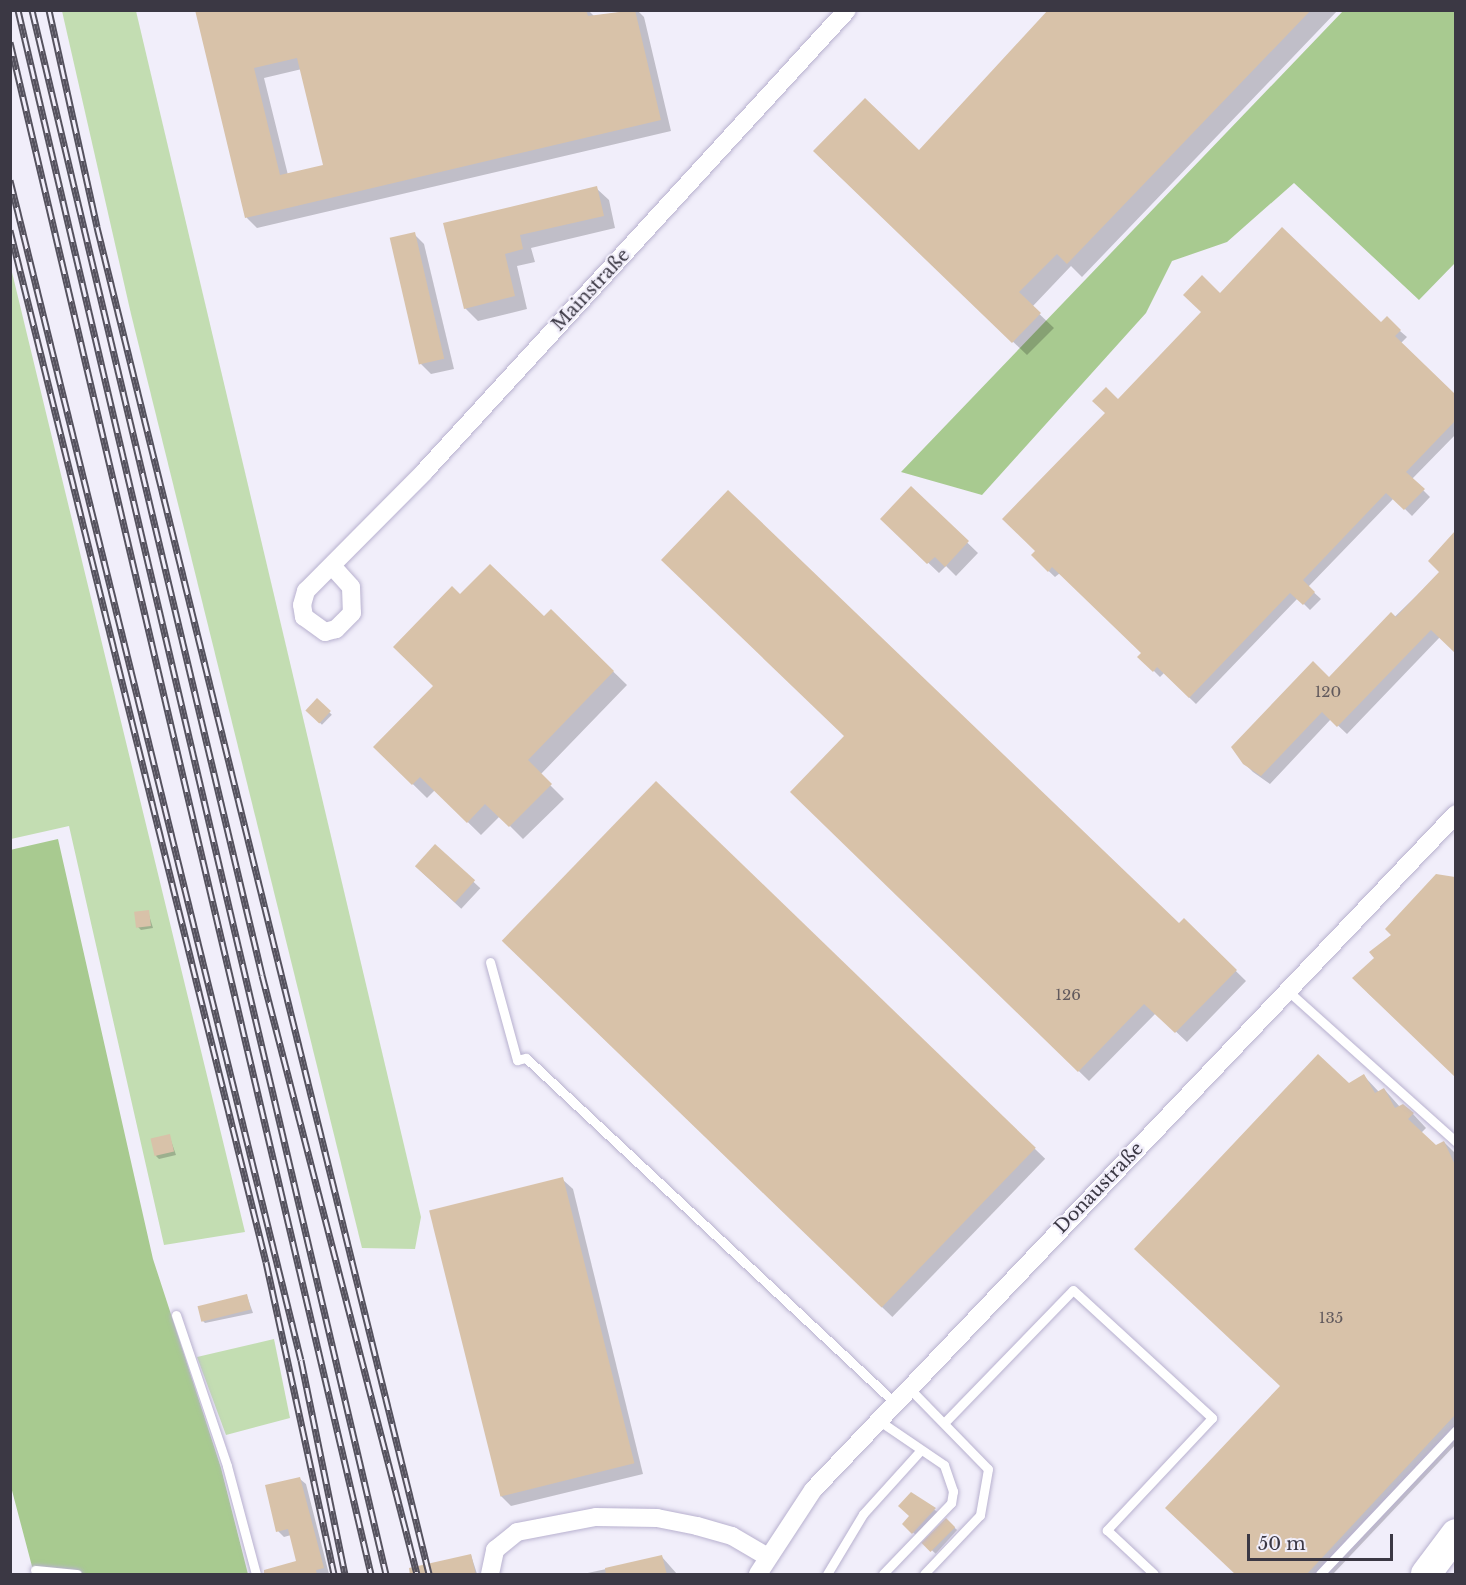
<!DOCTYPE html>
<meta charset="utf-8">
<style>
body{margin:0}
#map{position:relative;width:1466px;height:1585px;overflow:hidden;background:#f1eefa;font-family:"Libre Baskerville",serif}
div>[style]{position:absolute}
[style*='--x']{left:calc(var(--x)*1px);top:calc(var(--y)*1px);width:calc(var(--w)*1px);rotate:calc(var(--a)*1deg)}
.green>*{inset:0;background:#c3ddb2}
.forest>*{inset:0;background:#a8ca90}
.shadow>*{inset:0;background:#0003;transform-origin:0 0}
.building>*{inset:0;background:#d8c2a9;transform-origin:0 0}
.roads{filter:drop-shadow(0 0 2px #b8b1cf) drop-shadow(0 0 2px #b8b1cf)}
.service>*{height:9px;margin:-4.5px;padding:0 4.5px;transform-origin:4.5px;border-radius:4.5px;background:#fff}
.minor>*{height:18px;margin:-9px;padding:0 9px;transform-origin:9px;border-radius:9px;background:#fff}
.trunk>*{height:30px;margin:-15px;padding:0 15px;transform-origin:15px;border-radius:15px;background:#fff}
.rail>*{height:7px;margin-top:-3.5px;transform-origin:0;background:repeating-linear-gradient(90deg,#f1eefa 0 14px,#55525e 0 28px);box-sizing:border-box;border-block:2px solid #55525e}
span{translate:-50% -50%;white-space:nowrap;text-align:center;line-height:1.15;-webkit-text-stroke:4.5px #f1eefa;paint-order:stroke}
.number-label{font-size:15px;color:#625a5d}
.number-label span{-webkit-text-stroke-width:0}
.street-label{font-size:18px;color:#3b3844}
.frame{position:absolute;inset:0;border:12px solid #3b3844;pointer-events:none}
.scale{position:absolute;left:1247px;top:1534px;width:146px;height:27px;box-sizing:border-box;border:3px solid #3b3844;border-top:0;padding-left:8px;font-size:18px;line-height:21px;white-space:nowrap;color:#3b3844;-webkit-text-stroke:4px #f1eefa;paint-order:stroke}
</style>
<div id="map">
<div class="green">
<div style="clip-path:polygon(62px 11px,136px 11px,421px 1217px,415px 1249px,362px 1248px,131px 314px)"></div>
<div style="clip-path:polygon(10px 264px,39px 384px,245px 1232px,164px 1245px,69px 826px,11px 839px)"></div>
<div style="clip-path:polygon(274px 1339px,290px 1418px,226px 1435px,197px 1357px)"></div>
</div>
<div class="forest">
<div style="clip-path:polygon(1343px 11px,1455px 11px,1455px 263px,1419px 300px,1294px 183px,1227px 242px,1172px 261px,1146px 313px,982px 495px,901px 472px)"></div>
<div style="clip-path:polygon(58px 839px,153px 1259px,221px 1468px,248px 1574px,34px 1574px,10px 1483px,10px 850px)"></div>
</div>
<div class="shadow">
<div style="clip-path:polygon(evenodd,197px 10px,588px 10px,594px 16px,637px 10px,644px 17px,671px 131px,257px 228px,247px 218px,197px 10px,302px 69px,324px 166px,288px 175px,264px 78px,302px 69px)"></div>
<div style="clip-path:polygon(1050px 10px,1338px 10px,1082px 277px,1071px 266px,1032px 307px,1054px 328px,1027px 355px,828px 165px,919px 152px)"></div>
<div style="clip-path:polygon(596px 188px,609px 200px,615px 228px,531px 248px,535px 262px,517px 266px,527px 309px,478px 321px,465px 308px,445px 224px)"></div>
<div style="clip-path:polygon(414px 234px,424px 244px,454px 369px,431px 374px,421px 364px)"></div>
<div style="clip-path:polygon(1220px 295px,1400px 331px,1407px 337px,1401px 343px,1456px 396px,1456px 434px,1412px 479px,1430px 497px,1412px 516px,1394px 498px,1308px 587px,1321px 599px,1310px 610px,1298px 598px,1196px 704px,1164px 673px,1160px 677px,1146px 663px,1143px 653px,1060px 573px,1055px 577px,1039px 562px,1118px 401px)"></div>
<div style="clip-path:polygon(911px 488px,978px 553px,956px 576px,946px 566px,939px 573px,882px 519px)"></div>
<div style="clip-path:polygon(1456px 534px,1456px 652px,1440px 637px,1347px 734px,1331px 719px,1270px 784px,1253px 772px,1244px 763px,1441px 572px,1430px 561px)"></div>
<div style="clip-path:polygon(460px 596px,544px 618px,551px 611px,627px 685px,540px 775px,564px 799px,523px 839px,500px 816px,481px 835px,435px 790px,427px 798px,375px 747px,435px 686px)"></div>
<div style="left:317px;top:700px;width:21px;height:14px;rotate:45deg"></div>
<div style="clip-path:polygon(846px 736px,1179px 925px,1184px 920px,1246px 981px,1187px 1042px,1156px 1013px,1089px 1081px,793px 792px)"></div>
<div style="left:656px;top:783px;width:541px;height:220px;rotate:44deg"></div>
<div style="left:435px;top:846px;width:62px;height:28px;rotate:43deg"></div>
<div style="clip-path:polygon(1437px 876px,1456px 878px,1456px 1076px,1367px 992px,1376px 958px)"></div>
<div style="clip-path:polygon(148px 912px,153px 928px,141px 930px,138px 927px)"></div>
<div style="clip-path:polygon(1364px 1076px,1379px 1092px,1384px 1089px,1400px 1107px,1413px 1114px,1426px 1128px,1421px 1133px,1435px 1146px,1444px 1142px,1456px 1154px,1456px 1444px,1333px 1574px,1237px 1574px,1349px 1085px)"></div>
<div style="clip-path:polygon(169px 1135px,176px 1155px,159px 1159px,156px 1156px)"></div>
<div style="clip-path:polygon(562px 1179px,573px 1189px,643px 1474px,511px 1506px,501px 1496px)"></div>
<div style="clip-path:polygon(247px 1296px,253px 1313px,205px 1323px,202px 1320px)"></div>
<div style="clip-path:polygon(300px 1479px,306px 1484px,329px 1574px,294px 1574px,298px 1562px,291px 1535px,284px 1537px,278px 1531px)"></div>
<div style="clip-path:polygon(912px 1494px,939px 1513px,917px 1536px,904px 1524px,911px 1517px)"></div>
<div style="left:946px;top:1520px;width:15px;height:32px;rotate:42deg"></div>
<div style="clip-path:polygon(471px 1555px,477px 1574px,440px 1574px)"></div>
<div style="clip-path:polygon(662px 1557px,677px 1574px,583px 1574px)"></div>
</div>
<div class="building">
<div style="clip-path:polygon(evenodd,195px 10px,586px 10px,588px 16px,635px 10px,661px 120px,245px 218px,195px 10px,297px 58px,323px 165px,280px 175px,254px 68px,297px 58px)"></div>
<div style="clip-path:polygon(1048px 10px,1311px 10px,1067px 264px,1057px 254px,1019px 292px,1041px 313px,1012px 343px,813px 151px,865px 98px,919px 150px)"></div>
<div style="clip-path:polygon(597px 186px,604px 216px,520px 235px,523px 249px,505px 254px,515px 296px,464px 309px,443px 223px)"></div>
<div style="clip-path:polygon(1282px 227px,1381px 322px,1387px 316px,1401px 330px,1395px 336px,1455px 394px,1455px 421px,1406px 472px,1425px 489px,1404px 510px,1386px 493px,1303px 580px,1315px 592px,1303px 605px,1290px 593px,1189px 698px,1157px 667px,1153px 672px,1137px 657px,1141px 653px,1052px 567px,1048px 572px,1031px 555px,1035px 551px,1002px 519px,1105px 413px,1092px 401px,1106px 387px,1118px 399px,1201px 312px,1183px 295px,1202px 275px,1220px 293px)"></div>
<div style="left:415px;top:232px;width:130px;height:26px;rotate:77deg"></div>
<div style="clip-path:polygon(911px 486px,969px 541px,945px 567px,935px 557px,927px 564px,880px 519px)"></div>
<div style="clip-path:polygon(728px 490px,1179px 923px,1184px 918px,1237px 970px,1175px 1033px,1144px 1004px,1078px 1072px,790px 792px,844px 736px,661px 560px)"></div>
<div style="clip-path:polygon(1455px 531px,1455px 653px,1431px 630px,1337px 727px,1322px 712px,1261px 776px,1243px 764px,1231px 747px,1313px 661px,1329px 677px,1391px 612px,1396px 617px,1439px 572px,1428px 561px)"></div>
<div style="clip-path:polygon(490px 564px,544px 616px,551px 609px,614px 671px,528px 760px,552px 784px,509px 827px,485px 804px,467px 823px,420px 777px,412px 785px,373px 747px,433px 686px,393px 647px,452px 586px,460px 594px)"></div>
<div style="left:317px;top:698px;width:19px;height:17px;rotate:43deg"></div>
<div style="left:656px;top:781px;width:528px;height:222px;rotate:44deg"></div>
<div style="left:435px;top:844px;width:54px;height:30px;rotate:42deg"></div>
<div style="clip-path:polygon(1436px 874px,1455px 877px,1455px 1077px,1352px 978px,1374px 958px,1369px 952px,1391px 935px,1385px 929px)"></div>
<div style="left:149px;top:910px;width:16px;height:15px;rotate:83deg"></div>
<div style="clip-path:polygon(1318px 1054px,1349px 1083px,1364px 1074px,1375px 1093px,1384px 1088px,1395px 1108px,1403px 1104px,1414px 1113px,1408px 1119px,1436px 1145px,1444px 1141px,1455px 1165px,1455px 1415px,1306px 1575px,1236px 1575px,1165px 1508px,1280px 1386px,1134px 1249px)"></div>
<div style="left:170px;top:1134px;width:18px;height:20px;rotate:77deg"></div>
<div style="left:563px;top:1177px;width:295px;height:138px;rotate:76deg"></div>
<div style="left:247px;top:1294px;width:16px;height:51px;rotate:76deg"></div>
<div style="clip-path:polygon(300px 1477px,324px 1568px,316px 1570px,317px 1575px,264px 1575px,264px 1570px,296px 1561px,288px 1529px,276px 1532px,265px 1485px)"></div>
<div style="clip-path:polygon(911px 1492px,936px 1508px,912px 1534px,902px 1524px,909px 1516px,898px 1506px)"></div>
<div style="left:946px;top:1518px;width:13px;height:35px;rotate:45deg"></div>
<div style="clip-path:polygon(471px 1554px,476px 1575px,410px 1575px,409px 1568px)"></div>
<div style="clip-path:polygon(662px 1555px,667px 1575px,606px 1575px,605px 1568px)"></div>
</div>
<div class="roads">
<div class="service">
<div style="--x:490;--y:962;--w:102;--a:74.6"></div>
<div style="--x:517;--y:1060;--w:9;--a:-13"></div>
<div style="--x:526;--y:1058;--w:505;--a:43.07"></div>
<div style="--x:1288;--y:991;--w:226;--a:41.9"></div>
<div style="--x:176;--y:1315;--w:159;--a:71.3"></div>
<div style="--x:227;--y:1466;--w:112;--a:75"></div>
<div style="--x:909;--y:1388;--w:113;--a:45.7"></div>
<div style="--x:988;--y:1469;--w:47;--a:99.9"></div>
<div style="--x:980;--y:1515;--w:81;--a:133.5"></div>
<div style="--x:878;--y:1420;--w:80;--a:34.3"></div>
<div style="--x:944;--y:1465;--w:28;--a:71"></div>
<div style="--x:953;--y:1491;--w:12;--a:99"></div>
<div style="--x:951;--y:1503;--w:98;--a:133.8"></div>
<div style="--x:944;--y:1423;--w:185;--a:-45.9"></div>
<div style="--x:1073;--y:1290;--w:189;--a:42.6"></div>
<div style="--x:1212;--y:1418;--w:154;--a:133.2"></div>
<div style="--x:1107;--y:1530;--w:64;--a:43.1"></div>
<div style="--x:35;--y:1570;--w:42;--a:5.4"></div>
<div style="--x:827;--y:1574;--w:70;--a:-59"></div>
<div style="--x:863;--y:1514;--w:85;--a:-47.9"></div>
<div style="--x:1320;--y:1574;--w:198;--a:-46.6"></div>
</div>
<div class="minor">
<div style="--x:333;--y:567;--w:27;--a:48"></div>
<div style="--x:351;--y:587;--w:26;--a:88"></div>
<div style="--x:352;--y:613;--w:23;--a:135"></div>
<div style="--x:336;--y:629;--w:11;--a:165"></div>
<div style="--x:325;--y:632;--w:26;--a:-144"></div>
<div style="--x:304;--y:617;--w:12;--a:-99"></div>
<div style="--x:302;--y:605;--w:15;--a:-74"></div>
<div style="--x:306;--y:591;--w:168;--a:-45.2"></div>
<div style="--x:424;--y:472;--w:626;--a:-47.52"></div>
<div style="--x:490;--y:1574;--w:25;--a:-78"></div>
<div style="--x:495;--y:1550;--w:28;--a:-39"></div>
<div style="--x:517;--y:1532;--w:80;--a:-10.8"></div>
<div style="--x:596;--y:1517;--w:61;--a:0.9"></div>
<div style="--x:657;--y:1518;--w:41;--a:11.3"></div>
<div style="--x:697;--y:1526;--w:36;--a:16"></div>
<div style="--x:732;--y:1536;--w:42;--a:30.3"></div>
<div style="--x:758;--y:1574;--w:100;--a:-56.8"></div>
<div style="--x:813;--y:1490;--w:933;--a:-46.43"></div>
</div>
<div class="trunk">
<div style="--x:1426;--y:1574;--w:50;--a:-53.1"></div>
</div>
</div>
<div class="rail">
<div style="--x:18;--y:10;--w:1607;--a:76.76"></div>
<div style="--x:32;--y:10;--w:992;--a:76.59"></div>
<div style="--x:262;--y:975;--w:619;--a:75.49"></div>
<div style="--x:49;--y:10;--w:222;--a:77.5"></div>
<div style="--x:97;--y:227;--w:1387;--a:76.15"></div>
<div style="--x:10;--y:42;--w:1574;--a:76.74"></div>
<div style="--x:10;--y:180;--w:1215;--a:76.15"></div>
<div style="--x:301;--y:1360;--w:218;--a:78.4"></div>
<div style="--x:10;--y:230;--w:1063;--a:76.07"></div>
<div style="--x:266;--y:1262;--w:319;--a:77.7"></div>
</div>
<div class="number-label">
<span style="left:1328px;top:692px">120</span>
<span style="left:1068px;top:995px">126</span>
<span style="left:1331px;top:1318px">135</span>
</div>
<div class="street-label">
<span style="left:591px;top:290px;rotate:-47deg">Mainstraße</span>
<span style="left:1099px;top:1188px;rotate:-46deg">Donaustraße</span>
</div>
<div class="frame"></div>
<div class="scale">50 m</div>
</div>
